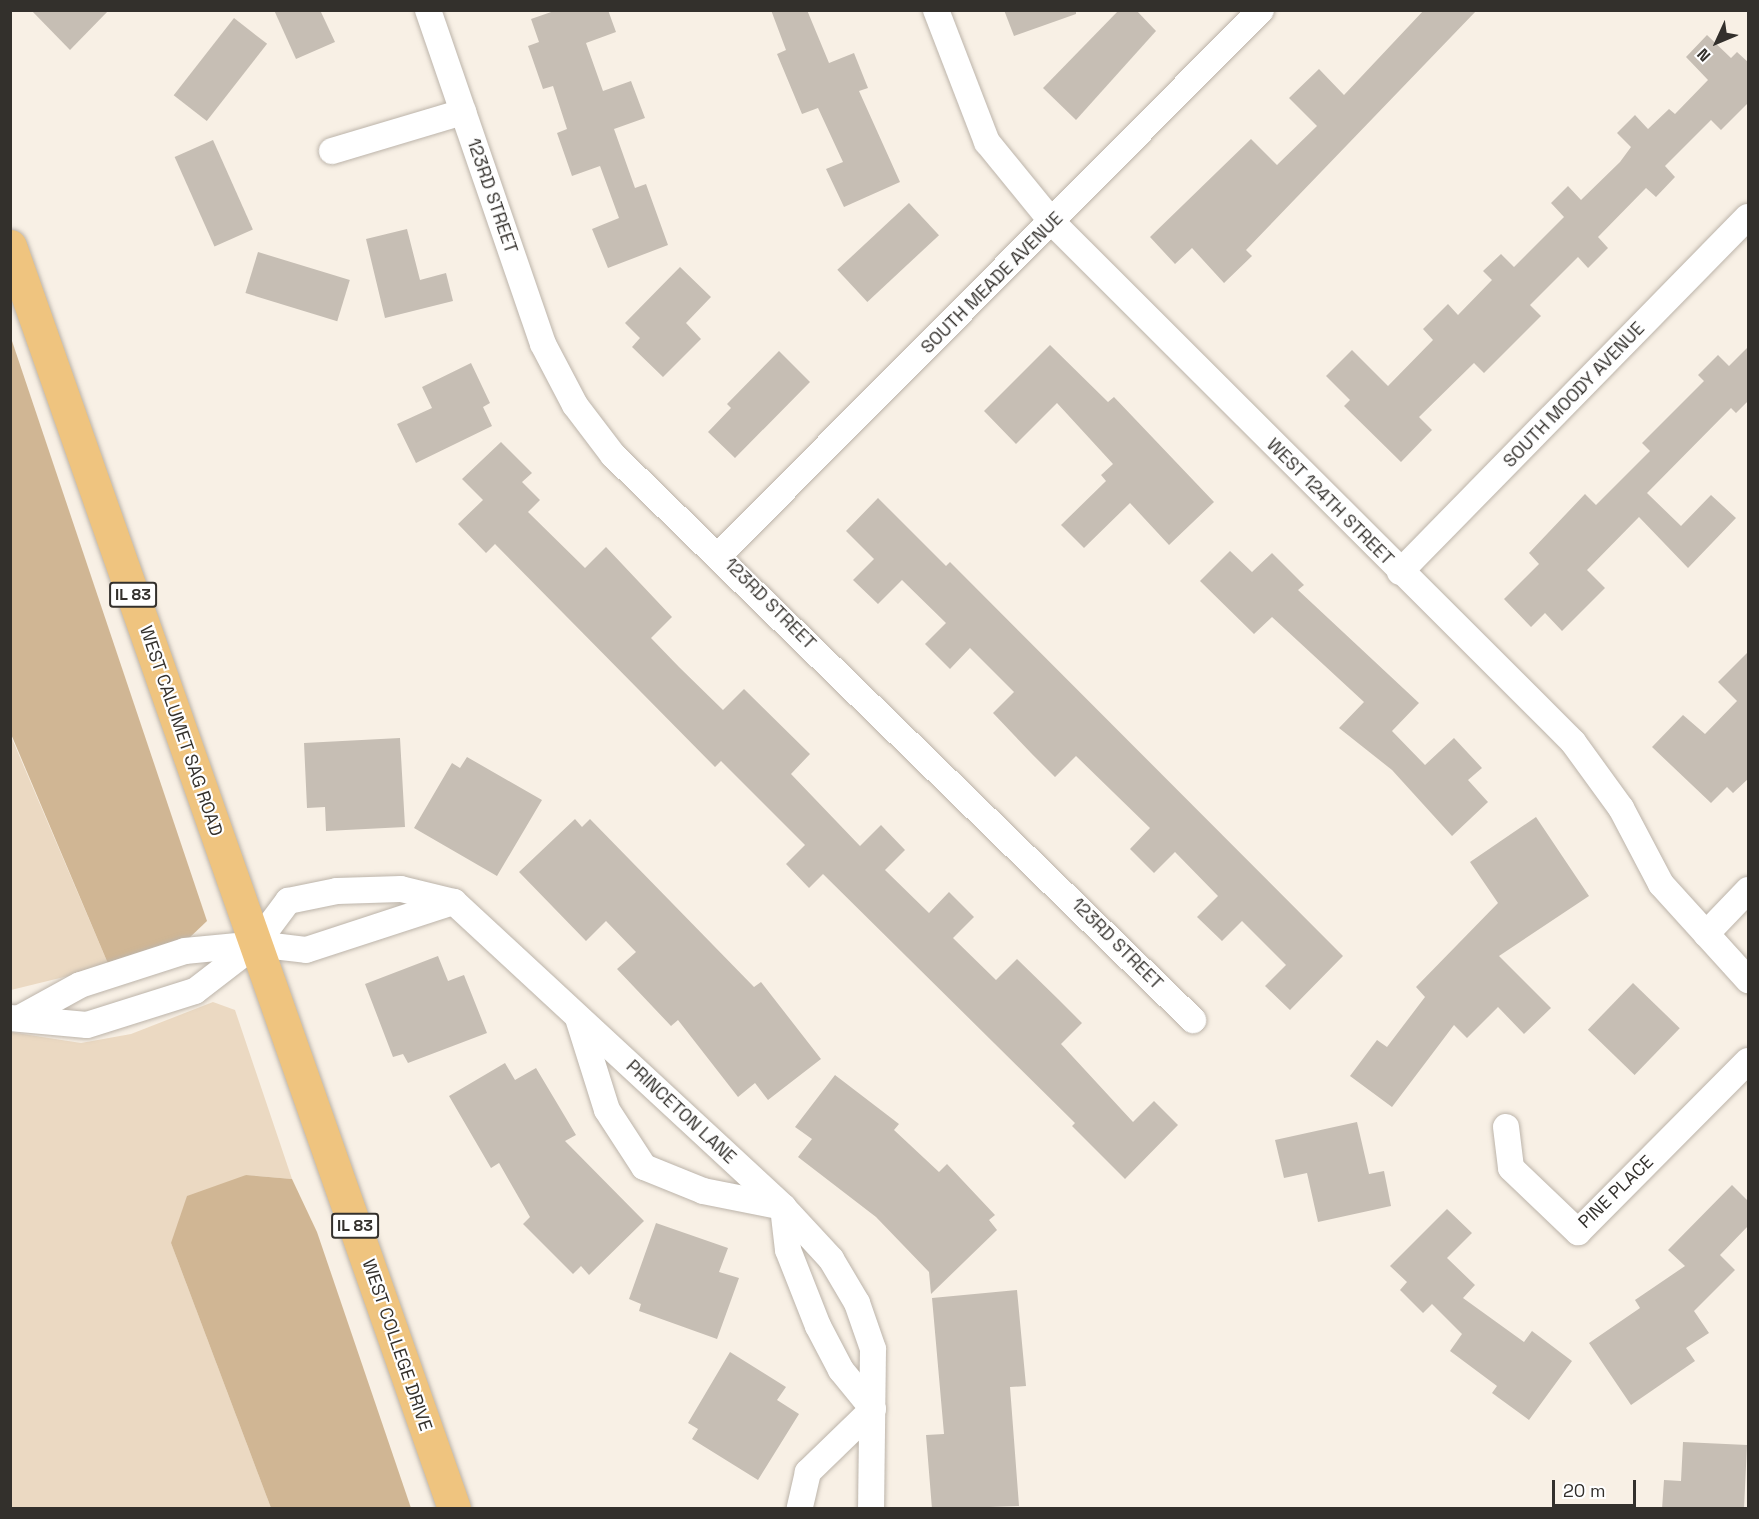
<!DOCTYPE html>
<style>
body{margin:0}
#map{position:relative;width:1759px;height:1519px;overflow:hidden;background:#f8f0e5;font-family:"Space Grotesk",sans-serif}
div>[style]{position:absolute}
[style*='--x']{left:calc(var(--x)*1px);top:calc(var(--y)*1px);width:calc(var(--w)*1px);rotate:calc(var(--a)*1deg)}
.green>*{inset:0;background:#ebd9c2}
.forest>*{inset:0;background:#d0b694}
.building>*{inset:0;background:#c6beb4;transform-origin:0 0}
.roads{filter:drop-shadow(0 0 2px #bcb4aa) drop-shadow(0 0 2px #bcb4aa)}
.street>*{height:26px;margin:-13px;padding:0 13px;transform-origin:13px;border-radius:13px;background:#fff}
.primary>*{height:33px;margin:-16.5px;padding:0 16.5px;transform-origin:16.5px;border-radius:16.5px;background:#efc47f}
span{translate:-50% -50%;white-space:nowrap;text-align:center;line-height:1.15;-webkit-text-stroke:4.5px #fff;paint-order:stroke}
.shield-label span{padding:2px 4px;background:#fff;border:2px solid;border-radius:4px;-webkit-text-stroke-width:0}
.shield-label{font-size:16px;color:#33302c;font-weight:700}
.street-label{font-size:18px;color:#33302c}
.frame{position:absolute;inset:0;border:12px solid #33302c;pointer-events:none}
.north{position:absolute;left:1687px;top:12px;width:60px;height:60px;-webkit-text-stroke:4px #fff;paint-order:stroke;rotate:226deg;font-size:16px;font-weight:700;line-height:24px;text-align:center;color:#33302c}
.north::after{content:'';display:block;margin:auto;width:21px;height:27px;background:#33302c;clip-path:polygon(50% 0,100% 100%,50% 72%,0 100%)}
.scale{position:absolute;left:1552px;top:1480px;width:84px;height:27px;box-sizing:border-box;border:3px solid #33302c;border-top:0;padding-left:8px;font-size:18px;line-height:21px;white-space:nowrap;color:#33302c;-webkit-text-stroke:4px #fff;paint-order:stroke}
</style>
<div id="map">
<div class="green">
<div style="clip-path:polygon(10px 734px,109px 966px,11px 990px,10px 990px)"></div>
<div style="clip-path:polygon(213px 1002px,235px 1010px,292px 1179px,246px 1175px,171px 1243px,271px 1508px,11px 1508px,10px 1032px,81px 1043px,131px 1034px)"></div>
</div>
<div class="forest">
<div style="clip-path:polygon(10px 335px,207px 921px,187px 940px,109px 966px,11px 734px)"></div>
<div style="clip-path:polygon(246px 1175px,292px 1179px,317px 1232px,411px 1508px,271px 1508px,171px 1243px,187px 1196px)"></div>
</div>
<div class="building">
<div style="clip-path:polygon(31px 10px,109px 10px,70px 50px)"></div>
<div style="clip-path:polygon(274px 10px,320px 10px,335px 42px,296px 59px)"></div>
<div style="clip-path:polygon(557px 10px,608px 10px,616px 32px,586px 43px,603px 91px,631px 81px,645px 118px,614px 129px,635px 188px,646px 184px,668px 245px,608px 268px,592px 229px,619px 218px,600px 166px,572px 176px,557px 133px,567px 129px,553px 86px,543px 89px,528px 46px,539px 42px,531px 19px)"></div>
<div style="clip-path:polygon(771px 10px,807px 10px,829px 63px,854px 53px,868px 88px,859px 91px,900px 182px,844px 207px,826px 169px,843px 162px,818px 108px,802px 114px,777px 54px,786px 50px)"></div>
<div style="clip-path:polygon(1004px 10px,1076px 10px,1076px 14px,1014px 36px)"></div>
<div style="clip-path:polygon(1119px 10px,1136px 10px,1156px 31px,1076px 120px,1043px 88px)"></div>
<div style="clip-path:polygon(1424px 10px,1477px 10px,1246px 250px,1252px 256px,1224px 283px,1192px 248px,1175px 264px,1150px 237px,1251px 139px,1277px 165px,1317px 126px,1289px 98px,1319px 69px,1344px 95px)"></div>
<div style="left:234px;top:18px;width:42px;height:98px;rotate:38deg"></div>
<div style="clip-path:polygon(1707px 35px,1731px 58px,1737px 52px,1749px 63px,1749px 102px,1721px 130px,1711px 120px,1665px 166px,1675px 177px,1656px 197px,1646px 188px,1598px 237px,1608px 248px,1588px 268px,1578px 257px,1530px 305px,1541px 316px,1484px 373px,1474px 363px,1419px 417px,1432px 430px,1401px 462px,1344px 406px,1350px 400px,1326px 376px,1352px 350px,1388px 386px,1433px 340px,1423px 329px,1448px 304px,1458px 315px,1492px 280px,1483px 271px,1501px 254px,1514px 267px,1564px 217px,1551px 203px,1568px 186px,1581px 200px,1620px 162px,1631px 147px,1617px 133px,1635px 115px,1648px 129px,1669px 109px,1675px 114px,1708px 80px,1686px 57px)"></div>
<div style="left:213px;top:140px;width:98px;height:42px;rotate:66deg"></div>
<div style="left:909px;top:203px;width:44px;height:98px;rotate:47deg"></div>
<div style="clip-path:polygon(407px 229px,420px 280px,446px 273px,453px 301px,385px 318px,366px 239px)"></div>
<div style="left:258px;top:252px;width:96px;height:43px;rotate:17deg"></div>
<div style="clip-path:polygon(680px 267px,711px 297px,686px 323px,701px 339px,663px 377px,632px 347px,640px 338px,625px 323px)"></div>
<div style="clip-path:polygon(1050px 345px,1108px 402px,1114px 397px,1214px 502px,1169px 545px,1130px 503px,1084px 548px,1061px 525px,1106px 481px,1101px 475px,1113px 464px,1057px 403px,1016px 444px,984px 411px)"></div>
<div style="clip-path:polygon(1749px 346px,1749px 400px,1736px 413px,1731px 408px,1647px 493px,1681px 526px,1711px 495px,1736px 518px,1688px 568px,1639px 517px,1587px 570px,1605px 588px,1562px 631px,1545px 613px,1531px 627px,1504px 599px,1539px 564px,1529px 553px,1585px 494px,1596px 505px,1650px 451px,1642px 443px,1704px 381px,1698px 375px,1718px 355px,1729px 366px)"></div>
<div style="clip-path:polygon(779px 351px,810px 382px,735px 458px,708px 432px,731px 408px,727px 404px)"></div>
<div style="clip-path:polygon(471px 363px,490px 403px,483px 407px,492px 426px,416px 463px,397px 424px,432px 408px,422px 387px)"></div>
<div style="clip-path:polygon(501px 442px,532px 473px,522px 482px,540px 500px,528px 512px,585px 568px,606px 547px,672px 617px,651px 638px,679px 667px,723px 710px,744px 689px,810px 754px,791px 774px,860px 846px,881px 825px,905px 850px,885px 870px,929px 913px,949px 892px,974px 917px,953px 938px,996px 980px,1017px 959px,1058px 999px,1082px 1023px,1061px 1044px,1133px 1122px,1154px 1101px,1178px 1125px,1125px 1179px,1072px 1126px,1075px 1123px,823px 874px,809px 888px,786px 864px,805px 845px,721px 761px,715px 767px,495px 544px,486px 553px,458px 524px,483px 500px,462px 479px)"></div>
<div style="clip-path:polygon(878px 498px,946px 566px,950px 562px,1343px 956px,1290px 1010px,1265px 986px,1286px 965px,1242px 921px,1222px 941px,1197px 917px,1218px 896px,1175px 852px,1154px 873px,1130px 849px,1150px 828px,1076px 756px,1055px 777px,1031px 753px,993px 713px,1014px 692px,970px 648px,950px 669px,925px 644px,946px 623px,902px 580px,878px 604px,853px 580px,874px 559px,846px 531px)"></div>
<div style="clip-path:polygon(1230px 551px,1252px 572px,1272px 553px,1304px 585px,1298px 590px,1419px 703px,1392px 731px,1425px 765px,1454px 738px,1482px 768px,1468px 780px,1488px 802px,1452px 836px,1392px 770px,1339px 728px,1364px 702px,1272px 617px,1254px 634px,1200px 581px)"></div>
<div style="clip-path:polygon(1749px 651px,1749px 778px,1733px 793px,1727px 787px,1711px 803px,1652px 747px,1683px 715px,1705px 734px,1737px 701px,1718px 682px)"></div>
<div style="clip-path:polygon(400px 738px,405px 827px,326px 831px,325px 807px,307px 808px,304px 743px)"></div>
<div style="clip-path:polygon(467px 757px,542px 800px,497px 876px,414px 828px,452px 763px,460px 768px)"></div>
<div style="clip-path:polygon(1536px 817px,1589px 896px,1499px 956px,1551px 1008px,1524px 1034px,1498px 1007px,1467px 1038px,1454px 1025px,1392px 1107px,1350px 1076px,1377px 1040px,1387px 1047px,1425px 997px,1416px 987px,1498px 903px,1470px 862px)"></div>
<div style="clip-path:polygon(575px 819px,582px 827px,590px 819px,754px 987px,761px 982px,821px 1059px,768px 1100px,755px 1083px,738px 1097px,678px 1020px,671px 1026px,617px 969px,636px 952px,606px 921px,586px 941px,519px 872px)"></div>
<div style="clip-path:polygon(438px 956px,448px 981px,464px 975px,487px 1033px,408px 1063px,403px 1054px,393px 1057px,365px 984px)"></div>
<div style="left:1633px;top:983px;width:65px;height:65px;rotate:44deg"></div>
<div style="clip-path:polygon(505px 1063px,515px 1080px,536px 1068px,576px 1135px,565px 1141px,644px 1221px,589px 1275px,581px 1266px,573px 1274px,523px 1224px,530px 1217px,499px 1163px,491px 1168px,449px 1096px)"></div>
<div style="clip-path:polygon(835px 1075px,899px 1124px,894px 1130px,939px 1172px,947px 1164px,995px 1215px,989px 1220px,997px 1230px,931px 1294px,929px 1272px,876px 1217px,798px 1157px,812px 1139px,795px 1127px)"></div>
<div style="clip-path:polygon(1357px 1122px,1369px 1174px,1384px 1171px,1391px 1206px,1318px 1222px,1307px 1173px,1284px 1178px,1275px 1140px)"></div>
<div style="clip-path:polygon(1732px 1185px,1749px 1202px,1749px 1225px,1720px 1255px,1735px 1270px,1694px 1311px,1709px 1333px,1686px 1348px,1695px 1361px,1631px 1405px,1589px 1343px,1640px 1308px,1635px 1300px,1685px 1266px,1668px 1250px)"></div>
<div style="clip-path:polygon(1447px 1209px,1472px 1233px,1447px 1258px,1475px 1285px,1463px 1298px,1524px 1342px,1532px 1331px,1572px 1361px,1529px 1420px,1492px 1393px,1497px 1386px,1450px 1351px,1462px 1334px,1432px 1304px,1423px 1313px,1400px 1290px,1407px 1282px,1390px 1266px)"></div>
<div style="clip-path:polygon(656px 1223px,728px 1248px,719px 1272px,739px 1278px,717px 1339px,639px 1311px,641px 1304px,629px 1299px)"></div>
<div style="clip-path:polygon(1017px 1290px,1026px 1386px,1010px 1387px,1019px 1506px,932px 1509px,926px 1435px,944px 1434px,932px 1298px)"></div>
<div style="clip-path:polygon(730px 1352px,786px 1387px,777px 1400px,799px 1414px,758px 1480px,692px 1439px,698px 1429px,688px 1423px)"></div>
<div style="clip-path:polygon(1683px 1442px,1747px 1445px,1744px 1509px,1662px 1509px,1664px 1480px,1681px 1481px)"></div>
</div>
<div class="roads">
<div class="street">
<div style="--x:428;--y:10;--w:353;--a:71"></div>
<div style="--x:543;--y:344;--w:69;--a:62.3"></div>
<div style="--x:575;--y:405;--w:63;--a:52.8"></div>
<div style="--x:613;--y:455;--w:810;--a:44.25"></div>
<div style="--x:936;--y:10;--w:142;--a:68.9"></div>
<div style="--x:987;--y:142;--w:104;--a:50.8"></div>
<div style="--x:1053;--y:223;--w:735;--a:44.94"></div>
<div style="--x:1573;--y:742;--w:82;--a:54"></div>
<div style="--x:1621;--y:808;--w:86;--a:62.2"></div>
<div style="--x:1661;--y:884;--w:130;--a:47.8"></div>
<div style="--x:332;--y:151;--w:137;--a:-16.6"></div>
<div style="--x:720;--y:554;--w:767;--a:-45.16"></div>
<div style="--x:1400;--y:572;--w:497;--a:-45.6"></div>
<div style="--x:1706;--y:934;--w:61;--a:-46.3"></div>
<div style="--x:10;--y:1018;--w:77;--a:5.2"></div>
<div style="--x:87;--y:1025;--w:113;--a:-17.5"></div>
<div style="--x:195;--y:991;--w:77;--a:-37.6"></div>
<div style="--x:256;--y:944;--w:54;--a:-53.3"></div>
<div style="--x:288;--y:901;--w:50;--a:-11.5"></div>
<div style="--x:337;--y:891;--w:64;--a:-1.8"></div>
<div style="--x:401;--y:889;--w:55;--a:13.8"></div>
<div style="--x:454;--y:902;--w:449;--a:42.8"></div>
<div style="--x:783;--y:1207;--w:71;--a:47.3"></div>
<div style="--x:831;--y:1259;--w:51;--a:59.4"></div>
<div style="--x:857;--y:1303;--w:49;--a:70.8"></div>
<div style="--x:873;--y:1349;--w:159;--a:90.7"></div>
<div style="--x:20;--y:1018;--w:68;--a:-28.8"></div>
<div style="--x:80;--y:985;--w:110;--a:-17.9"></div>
<div style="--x:185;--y:951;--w:71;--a:-5.6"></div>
<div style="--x:256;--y:944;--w:50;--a:6.8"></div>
<div style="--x:306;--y:950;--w:155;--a:-18.1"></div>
<div style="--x:578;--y:1018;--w:96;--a:72.5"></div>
<div style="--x:607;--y:1110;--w:68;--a:57"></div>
<div style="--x:644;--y:1167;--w:64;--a:22.1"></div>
<div style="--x:703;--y:1191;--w:82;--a:11.3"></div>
<div style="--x:783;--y:1207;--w:43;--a:83.4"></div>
<div style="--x:788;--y:1250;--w:82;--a:68.5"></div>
<div style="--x:818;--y:1326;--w:50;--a:62.4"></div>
<div style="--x:841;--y:1370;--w:50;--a:50.6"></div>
<div style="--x:873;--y:1409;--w:91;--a:135.9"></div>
<div style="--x:808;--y:1472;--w:37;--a:103"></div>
<div style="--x:1506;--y:1127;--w:41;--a:83"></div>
<div style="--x:1511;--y:1168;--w:93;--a:43.7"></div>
<div style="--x:1578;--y:1232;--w:241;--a:-45.2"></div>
</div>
<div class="primary">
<div style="--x:10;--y:246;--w:1338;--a:70.62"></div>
</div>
</div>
<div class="shield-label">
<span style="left:133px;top:595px">IL 83</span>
<span style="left:355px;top:1226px">IL 83</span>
</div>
<div class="street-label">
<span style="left:492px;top:196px;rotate:71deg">123RD STREET</span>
<span style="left:992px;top:283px;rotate:-45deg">SOUTH MEADE AVENUE</span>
<span style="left:1574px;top:395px;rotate:-46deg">SOUTH MOODY AVENUE</span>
<span style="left:1330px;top:502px;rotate:45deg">WEST 124TH STREET</span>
<span style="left:770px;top:604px;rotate:45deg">123RD STREET</span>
<span style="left:181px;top:731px;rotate:71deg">WEST CALUMET SAG ROAD</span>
<span style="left:1117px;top:944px;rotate:45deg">123RD STREET</span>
<span style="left:681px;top:1112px;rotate:43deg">PRINCETON LANE</span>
<span style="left:1616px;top:1192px;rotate:-44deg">PINE PLACE</span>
<span style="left:397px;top:1345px;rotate:71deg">WEST COLLEGE DRIVE</span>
</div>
<div class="frame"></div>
<div class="north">N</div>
<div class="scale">20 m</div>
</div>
